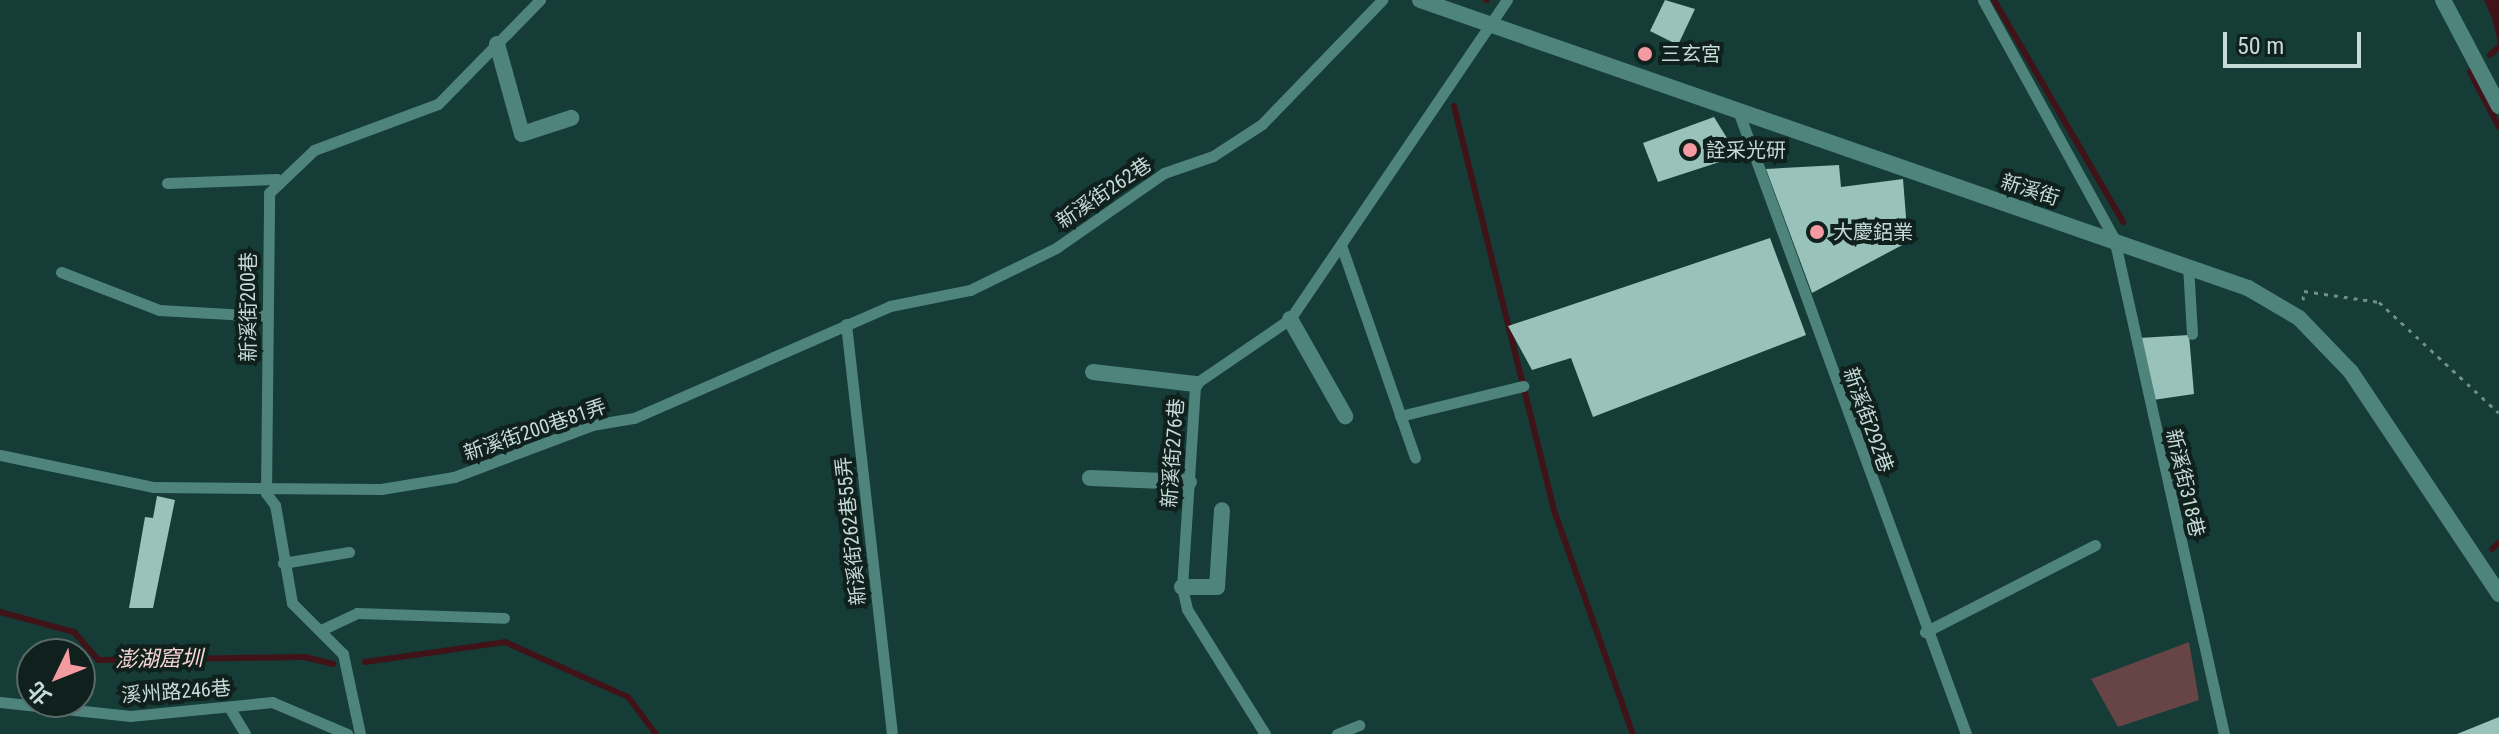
<!DOCTYPE html>
<meta charset="utf-8">
<style>
body{margin:0}
#map{position:relative;width:2499px;height:734px;overflow:hidden;background:#153c37;font-family:"Roboto Condensed","Noto Sans TC",sans-serif}
div>[style]{position:absolute}
[style*='--x']{left:calc(var(--x)*1px);top:calc(var(--y)*1px);width:calc(var(--w)*1px);rotate:calc(var(--a)*1deg)}
.green>*{inset:0;background:#674547}
.water>*{inset:0;background:#401319}
.stream>*{height:6px;margin:-3px;padding:0 3px;transform-origin:3px;border-radius:3px;background:#401319}
.building>*{inset:0;background:#99c2bb}
.path>*{height:3px;margin-top:-1.5px;transform-origin:0;background:repeating-linear-gradient(90deg,#6f8d89 0 4px,transparent 0 10px)}
.service>*{height:11px;margin:-5.5px;padding:0 5.5px;transform-origin:5.5px;border-radius:5.5px;background:#4f847d}
.minor>*{height:16px;margin:-8px;padding:0 8px;transform-origin:8px;border-radius:8px;background:#4f847d}
.tertiary>*{height:16px;margin:-8px;padding:0 8px;transform-origin:8px;border-radius:8px;background:#4f847d}
.dots>*{width:22px;height:22px;translate:-50% -50%;box-sizing:border-box;border:4px solid #10201d;border-radius:50%}
span{translate:-50% -50%;white-space:nowrap;text-align:center;line-height:1.15;-webkit-text-stroke:8px #10201d;paint-order:stroke}
.poi-label{font-size:20px;color:#c6dad7}
.left{translate:0 -50%;text-align:left}
.street-label{font-size:20px;color:#c6dad7}
.water-label{font-size:22px;color:#fad6d7;font-style:italic}
.north{position:absolute;left:16px;top:638px;width:80px;height:80px;box-sizing:border-box;background:#10201d;border:2px solid #596a67;border-radius:50%;rotate:227deg;font-size:22px;font-weight:700;line-height:32px;text-align:center;color:#c6dad7}
.north::after{content:'';display:block;margin:auto;width:28px;height:36px;background:#f49aa1;clip-path:polygon(50% 0,100% 100%,50% 72%,0 100%)}
.scale{position:absolute;left:2223px;top:32px;width:138px;height:36px;box-sizing:border-box;border:4px solid #c6dad7;border-top:0;padding-left:10px;font-size:24px;line-height:28px;white-space:nowrap;color:#c6dad7;-webkit-text-stroke:6px #10201d;paint-order:stroke}
</style>
<div id="map">
<div class="green">
<div style="clip-path:polygon(2189px 642px,2199px 700px,2118px 727px,2091px 679px)"></div>
</div>
<div class="water">
<div style="clip-path:polygon(2484px 0,2499px 0,2499px 47px,2492px 18px)"></div>
</div>
<div class="stream">
<div style="--x:1486;--y:0;--w:1;--a:0"></div>
<div style="--x:1994;--y:0;--w:257;--a:59.8"></div>
<div style="--x:2490;--y:55;--w:12;--a:-42"></div>
<div style="--x:2470;--y:72;--w:62;--a:62.2"></div>
<div style="--x:1454;--y:106;--w:419;--a:76.1"></div>
<div style="--x:1555;--y:513;--w:234;--a:70.6"></div>
<div style="--x:2492;--y:549;--w:9;--a:-41"></div>
<div style="--x:0;--y:612;--w:77;--a:15.1"></div>
<div style="--x:74;--y:632;--w:37;--a:49"></div>
<div style="--x:98;--y:660;--w:207;--a:-0.8"></div>
<div style="--x:305;--y:657;--w:29;--a:14"></div>
<div style="--x:365;--y:662;--w:141;--a:-8.1"></div>
<div style="--x:505;--y:642;--w:135;--a:24.1"></div>
<div style="--x:628;--y:697;--w:46;--a:52.9"></div>
</div>
<div class="building">
<div style="clip-path:polygon(1665px 0,1695px 9px,1678px 45px,1650px 31px)"></div>
<div style="clip-path:polygon(1714px 117px,1738px 156px,1658px 182px,1643px 143px)"></div>
<div style="clip-path:polygon(1839px 165px,1841px 187px,1903px 179px,1908px 242px,1812px 293px,1766px 169px)"></div>
<div style="clip-path:polygon(1770px 238px,1806px 335px,1593px 417px,1571px 358px,1532px 370px,1508px 326px)"></div>
<div style="clip-path:polygon(2189px 335px,2194px 394px,2153px 400px,2139px 338px)"></div>
<div style="clip-path:polygon(157px 496px,175px 500px,153px 608px,129px 608px,145px 517px,153px 518px)"></div>
<div style="clip-path:polygon(2499px 717px,2499px 734px,2457px 734px)"></div>
</div>
<div class="path">
<div style="--x:2303;--y:300;--w:9;--a:-84"></div>
<div style="--x:2304;--y:291;--w:76;--a:8.3"></div>
<div style="--x:2379;--y:302;--w:163;--a:42.8"></div>
</div>
<div class="service">
<div style="--x:1983;--y:0;--w:272;--a:61.2"></div>
<div style="--x:2114;--y:238;--w:508;--a:77.5"></div>
<div style="--x:1740;--y:116;--w:658;--a:69.91"></div>
<div style="--x:167;--y:183;--w:110;--a:-2.1"></div>
<div style="--x:1341;--y:245;--w:225;--a:70.8"></div>
<div style="--x:2188;--y:266;--w:68;--a:86.6"></div>
<div style="--x:61;--y:272;--w:105;--a:21.2"></div>
<div style="--x:159;--y:310;--w:108;--a:3.2"></div>
<div style="--x:846;--y:324;--w:413;--a:83.6"></div>
<div style="--x:1400;--y:416;--w:127;--a:-13.7"></div>
<div style="--x:0;--y:455;--w:156;--a:11.8"></div>
<div style="--x:153;--y:487;--w:228;--a:0.5"></div>
<div style="--x:381;--y:489;--w:74;--a:-9.3"></div>
<div style="--x:454;--y:477;--w:147;--a:-20.6"></div>
<div style="--x:592;--y:425;--w:43;--a:-9.5"></div>
<div style="--x:634;--y:418;--w:279;--a:-23.6"></div>
<div style="--x:890;--y:306;--w:82;--a:-11.3"></div>
<div style="--x:970;--y:290;--w:96;--a:-26"></div>
<div style="--x:1056;--y:248;--w:131;--a:-34.8"></div>
<div style="--x:1164;--y:173;--w:52;--a:-19.1"></div>
<div style="--x:1213;--y:156;--w:59;--a:-33.1"></div>
<div style="--x:1262;--y:124;--w:173;--a:-45.9"></div>
<div style="--x:283;--y:563;--w:67;--a:-9.5"></div>
<div style="--x:321;--y:630;--w:40;--a:-25"></div>
<div style="--x:357;--y:613;--w:147;--a:1.9"></div>
<div style="--x:1925;--y:632;--w:191;--a:-27.1"></div>
<div style="--x:0;--y:702;--w:131;--a:6.1"></div>
<div style="--x:130;--y:716;--w:143;--a:-5.6"></div>
<div style="--x:272;--y:702;--w:82;--a:23.1"></div>
<div style="--x:229;--y:707;--w:31;--a:59"></div>
<div style="--x:360;--y:734;--w:82;--a:-102"></div>
<div style="--x:343;--y:654;--w:72;--a:-135"></div>
<div style="--x:292;--y:603;--w:99;--a:-99.8"></div>
<div style="--x:275;--y:505;--w:15;--a:-127"></div>
<div style="--x:266;--y:493;--w:300;--a:-89.4"></div>
<div style="--x:269;--y:193;--w:62;--a:-43.7"></div>
<div style="--x:314;--y:150;--w:132;--a:-20.4"></div>
<div style="--x:438;--y:104;--w:146;--a:-45.6"></div>
<div style="--x:1265;--y:734;--w:147;--a:-122"></div>
<div style="--x:1187;--y:609;--w:23;--a:-103"></div>
<div style="--x:1182;--y:587;--w:203;--a:-86.3"></div>
<div style="--x:1195;--y:384;--w:115;--a:-34.4"></div>
<div style="--x:1290;--y:319;--w:386;--a:-55.8"></div>
<div style="--x:1337;--y:734;--w:24;--a:-22"></div>
</div>
<div class="minor">
<div style="--x:2443;--y:0;--w:120;--a:62.2"></div>
<div style="--x:497;--y:44;--w:93;--a:74.5"></div>
<div style="--x:522;--y:134;--w:52;--a:-18.1"></div>
<div style="--x:1290;--y:319;--w:112;--a:60.4"></div>
<div style="--x:1093;--y:372;--w:103;--a:6.7"></div>
<div style="--x:1090;--y:478;--w:99;--a:2.3"></div>
<div style="--x:1182;--y:587;--w:35;--a:0"></div>
<div style="--x:1217;--y:587;--w:77;--a:-86.3"></div>
</div>
<div class="tertiary">
<div style="--x:1420;--y:0;--w:877;--a:19.18"></div>
<div style="--x:2248;--y:288;--w:59;--a:30.5"></div>
<div style="--x:2299;--y:318;--w:75;--a:46.1"></div>
<div style="--x:2351;--y:372;--w:267;--a:56.3"></div>
</div>
<div class="dots">
<div style="left:1645px;top:54px;background:#f49aa1"></div>
<div style="left:1690px;top:150px;background:#f49aa1"></div>
<div style="left:1817px;top:232px;background:#f49aa1"></div>
</div>
<div class="poi-label">
<span class="left" style="left:1661px;top:54px">三玄宮</span>
<span class="left" style="left:1706px;top:150px">詮采光研</span>
<span class="left" style="left:1833px;top:232px">大慶鋁業</span>
</div>
<div class="street-label">
<span style="left:2030px;top:190px;rotate:18deg">新溪街</span>
<span style="left:1104px;top:193px;rotate:-34deg">新溪街262巷</span>
<span style="left:248px;top:307px;rotate:-90deg">新溪街200巷</span>
<span style="left:1868px;top:420px;rotate:70deg">新溪街292巷</span>
<span style="left:535px;top:430px;rotate:-19deg">新溪街200巷81弄</span>
<span style="left:1173px;top:453px;rotate:-86deg">新溪街276巷</span>
<span style="left:2185px;top:483px;rotate:77deg">新溪街318巷</span>
<span style="left:851px;top:531px;rotate:-96deg">新溪街262巷55弄</span>
<span style="left:176px;top:692px;rotate:-4deg">溪州路246巷</span>
</div>
<div class="water-label">
<span style="left:159px;top:659px;rotate:-1deg">澎湖窟圳</span>
</div>
<div class="north">北</div>
<div class="scale">50 m</div>
</div>
